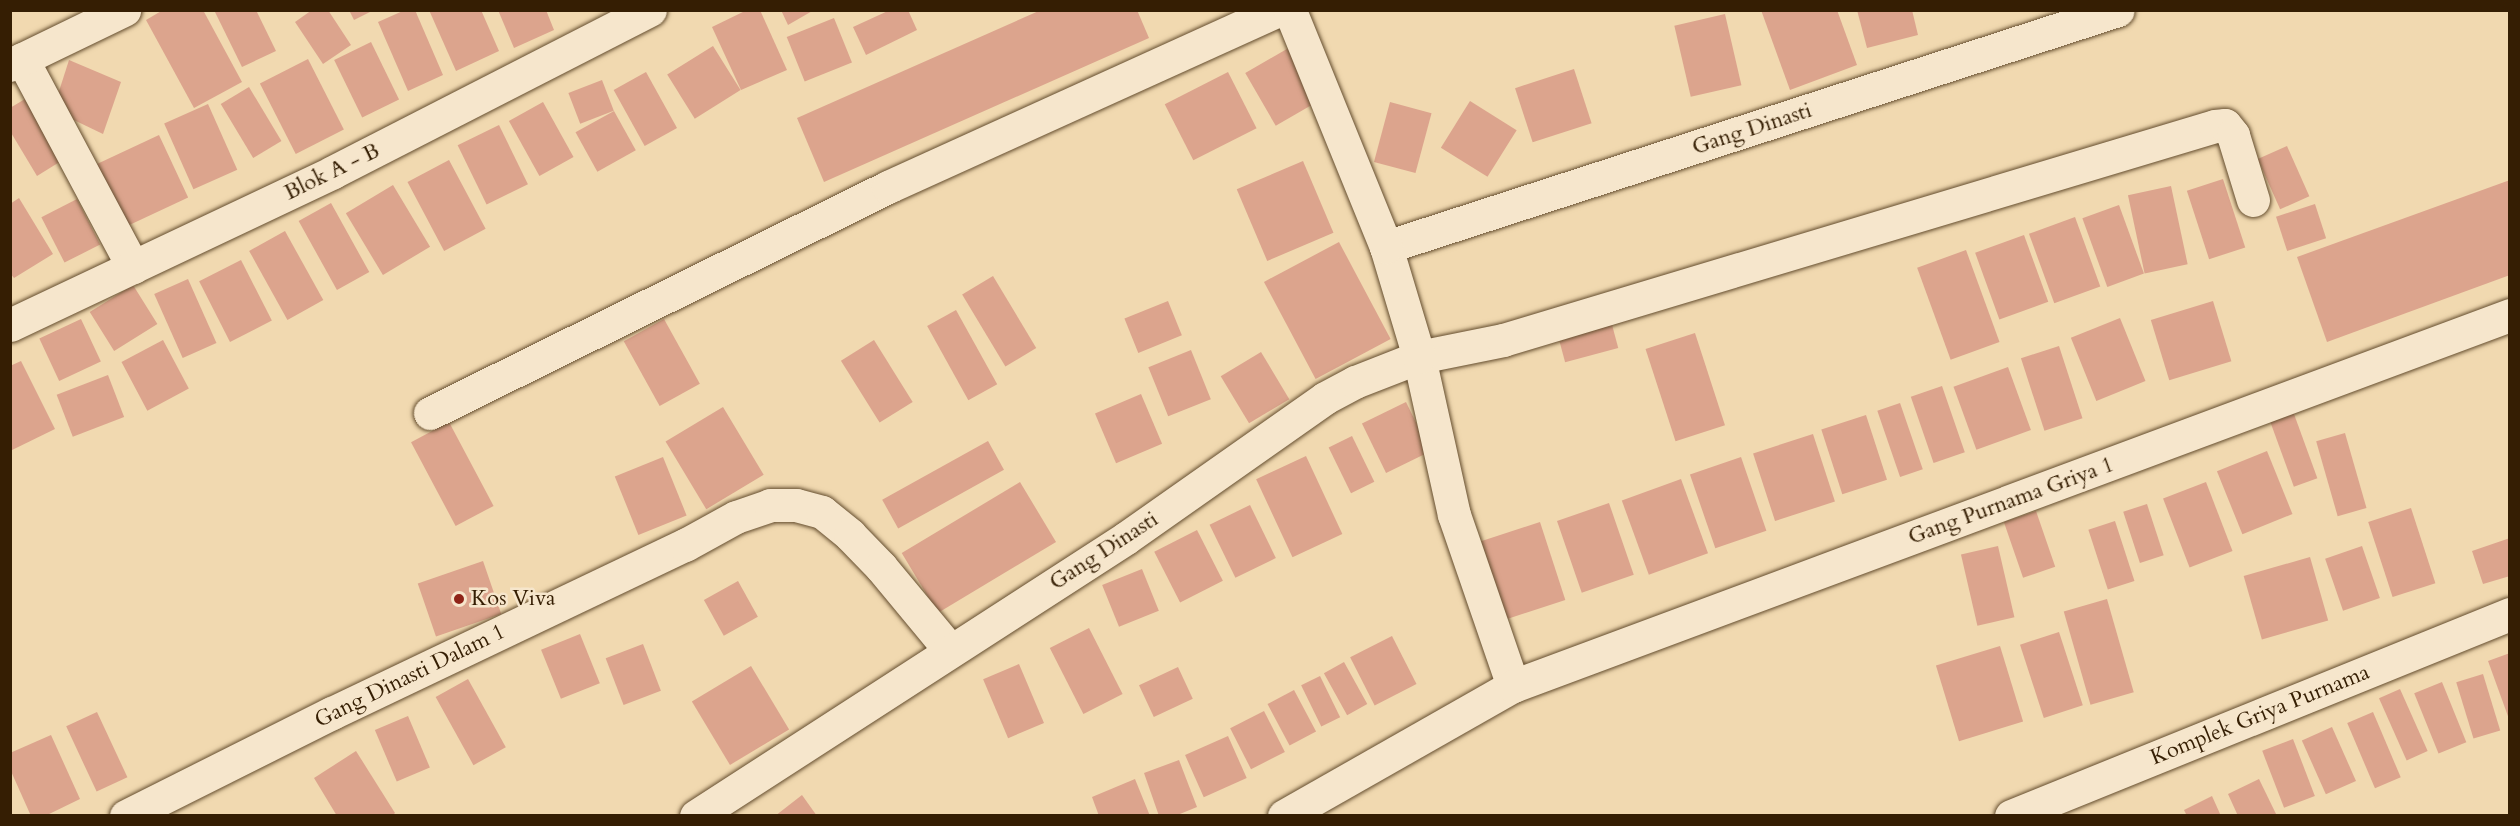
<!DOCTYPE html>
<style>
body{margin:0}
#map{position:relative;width:2520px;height:826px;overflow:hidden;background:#f1d9b0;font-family:Cardo,serif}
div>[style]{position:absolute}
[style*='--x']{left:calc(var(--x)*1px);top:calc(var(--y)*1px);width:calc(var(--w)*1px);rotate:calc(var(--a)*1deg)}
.building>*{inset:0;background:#dca48d;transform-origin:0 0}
.roads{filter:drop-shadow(0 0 2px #644d2e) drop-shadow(0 0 2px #644d2e)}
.street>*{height:33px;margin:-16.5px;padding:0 16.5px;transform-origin:16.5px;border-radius:16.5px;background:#f6e6cc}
.dots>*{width:16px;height:16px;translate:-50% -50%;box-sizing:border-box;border:3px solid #f6e6cc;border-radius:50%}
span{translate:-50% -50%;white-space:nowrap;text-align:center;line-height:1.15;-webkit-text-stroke:5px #f6e6cc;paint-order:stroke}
.street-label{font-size:22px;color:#351e03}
.poi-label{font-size:22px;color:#351e03}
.left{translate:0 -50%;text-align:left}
.frame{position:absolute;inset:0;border:12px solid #351e03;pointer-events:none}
</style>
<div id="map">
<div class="building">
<div style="clip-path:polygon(163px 10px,203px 10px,242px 82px,194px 108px,146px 20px)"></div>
<div style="clip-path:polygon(214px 10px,256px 10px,276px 51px,242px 67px)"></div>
<div style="clip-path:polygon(312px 10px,328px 10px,351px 45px,323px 64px,295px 22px)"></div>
<div style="clip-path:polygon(349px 10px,374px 10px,354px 20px)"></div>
<div style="clip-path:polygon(405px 10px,415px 10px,443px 75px,408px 91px,378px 22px)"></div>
<div style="clip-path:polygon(429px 10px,481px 10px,499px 51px,456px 71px)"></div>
<div style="clip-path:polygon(498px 10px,546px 10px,554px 30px,514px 48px)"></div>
<div style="clip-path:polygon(747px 10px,760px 10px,787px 70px,741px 90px,712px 27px)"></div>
<div style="clip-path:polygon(781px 10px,814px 10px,788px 25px)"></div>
<div style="clip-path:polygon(890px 10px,908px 10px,917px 30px,866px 55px,853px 27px)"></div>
<div style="clip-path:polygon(1041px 10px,1137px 10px,1149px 38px,824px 182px,797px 118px)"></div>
<div style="clip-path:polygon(1761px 10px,1837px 10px,1857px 65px,1790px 90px)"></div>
<div style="clip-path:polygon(1857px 10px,1912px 10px,1918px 35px,1867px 48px)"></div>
<div style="left:1725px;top:14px;width:73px;height:52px;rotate:77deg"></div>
<div style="left:834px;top:18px;width:48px;height:51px;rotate:68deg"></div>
<div style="left:371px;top:42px;width:64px;height:41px;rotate:64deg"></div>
<div style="left:713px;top:46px;width:52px;height:54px;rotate:58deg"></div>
<div style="left:1292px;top:46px;width:61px;height:54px;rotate:60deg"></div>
<div style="left:308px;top:59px;width:79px;height:54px;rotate:63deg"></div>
<div style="clip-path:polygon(69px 60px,121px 82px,103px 134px,53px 110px)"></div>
<div style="left:1574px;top:69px;width:57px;height:62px;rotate:72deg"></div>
<div style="left:646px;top:72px;width:64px;height:37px;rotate:61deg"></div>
<div style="left:1228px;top:72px;width:63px;height:71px;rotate:63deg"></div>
<div style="left:602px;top:80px;width:33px;height:36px;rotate:69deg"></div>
<div style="left:249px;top:87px;width:63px;height:33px;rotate:59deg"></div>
<div style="clip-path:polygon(30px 96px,66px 158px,37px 176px,10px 131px,10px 108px)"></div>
<div style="left:1470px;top:101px;width:55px;height:55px;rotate:32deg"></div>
<div style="left:543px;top:102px;width:63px;height:39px;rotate:61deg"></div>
<div style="left:1390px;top:102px;width:43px;height:62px;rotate:15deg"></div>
<div style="left:208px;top:104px;width:72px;height:48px;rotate:66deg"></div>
<div style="left:614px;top:111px;width:45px;height:44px;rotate:61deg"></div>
<div style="left:499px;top:125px;width:66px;height:46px;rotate:64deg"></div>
<div style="left:159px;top:135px;width:69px;height:69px;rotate:65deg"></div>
<div style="left:2287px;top:146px;width:55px;height:32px;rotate:66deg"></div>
<div style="left:449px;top:160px;width:78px;height:47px;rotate:62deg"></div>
<div style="left:1303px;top:161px;width:78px;height:72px;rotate:67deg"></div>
<div style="left:2223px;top:179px;width:72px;height:38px;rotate:72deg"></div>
<div style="clip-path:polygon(2510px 180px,2510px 275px,2327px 342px,2297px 257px)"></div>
<div style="left:393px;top:185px;width:72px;height:55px;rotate:59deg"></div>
<div style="left:2171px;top:186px;width:80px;height:44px;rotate:78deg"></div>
<div style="clip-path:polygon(19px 198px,53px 254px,14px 278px,10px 273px,10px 204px)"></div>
<div style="left:77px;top:199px;width:51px;height:40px;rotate:63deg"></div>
<div style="left:331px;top:203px;width:79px;height:37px;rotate:61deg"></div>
<div style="left:2315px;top:204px;width:36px;height:41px;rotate:72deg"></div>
<div style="left:2119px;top:205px;width:73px;height:39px;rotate:70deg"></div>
<div style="left:2075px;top:217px;width:74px;height:49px;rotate:70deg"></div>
<div style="left:285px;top:231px;width:79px;height:41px;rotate:61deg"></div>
<div style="left:2024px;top:235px;width:71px;height:52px;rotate:70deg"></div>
<div style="left:1339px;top:242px;width:110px;height:85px;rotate:62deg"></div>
<div style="left:1966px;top:250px;width:98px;height:52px;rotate:70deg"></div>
<div style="left:241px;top:260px;width:68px;height:47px;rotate:63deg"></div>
<div style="left:993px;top:276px;width:84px;height:36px;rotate:59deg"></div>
<div style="left:188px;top:279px;width:70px;height:37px;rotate:66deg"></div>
<div style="left:133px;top:285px;width:46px;height:51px;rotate:58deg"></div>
<div style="left:1168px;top:301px;width:37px;height:47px;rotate:68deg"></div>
<div style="left:2213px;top:301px;width:63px;height:65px;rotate:73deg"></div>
<div style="left:956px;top:310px;width:85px;height:33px;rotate:61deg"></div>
<div style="left:2120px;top:318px;width:68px;height:53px;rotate:68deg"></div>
<div style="left:81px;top:319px;width:47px;height:46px;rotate:65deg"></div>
<div style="left:664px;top:319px;width:74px;height:46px;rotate:61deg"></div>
<div style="left:1611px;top:321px;width:28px;height:55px;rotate:75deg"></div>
<div style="left:1695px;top:333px;width:97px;height:52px;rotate:72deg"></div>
<div style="left:163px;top:340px;width:55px;height:47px;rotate:62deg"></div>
<div style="left:874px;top:340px;width:73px;height:39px;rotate:58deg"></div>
<div style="left:2059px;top:346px;width:76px;height:40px;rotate:72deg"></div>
<div style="left:1191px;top:350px;width:53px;height:46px;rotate:68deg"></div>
<div style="left:1261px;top:352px;width:55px;height:47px;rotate:59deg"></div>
<div style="clip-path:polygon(21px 361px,55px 429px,10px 451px,10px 366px)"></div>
<div style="left:2008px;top:367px;width:67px;height:58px;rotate:70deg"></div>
<div style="left:108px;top:375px;width:45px;height:55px;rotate:69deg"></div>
<div style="left:1942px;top:386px;width:70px;height:33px;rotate:71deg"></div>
<div style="left:1141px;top:394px;width:54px;height:50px;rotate:67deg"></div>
<div style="left:1406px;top:402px;width:55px;height:49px;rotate:64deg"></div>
<div style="left:1900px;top:403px;width:70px;height:24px;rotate:71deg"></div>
<div style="left:2290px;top:403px;width:80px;height:25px;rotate:70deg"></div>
<div style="left:723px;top:407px;width:79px;height:67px;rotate:59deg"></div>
<div style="left:1866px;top:415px;width:68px;height:47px;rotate:72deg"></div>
<div style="left:449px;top:422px;width:95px;height:43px;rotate:62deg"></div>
<div style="left:2345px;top:433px;width:78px;height:30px;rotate:74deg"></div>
<div style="left:1813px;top:434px;width:71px;height:63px;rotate:72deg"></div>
<div style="left:1352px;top:436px;width:51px;height:26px;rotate:64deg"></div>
<div style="left:988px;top:441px;width:33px;height:121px;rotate:61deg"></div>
<div style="left:2267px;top:451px;width:68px;height:54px;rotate:68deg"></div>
<div style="left:1306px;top:456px;width:86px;height:55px;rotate:65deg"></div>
<div style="left:663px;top:457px;width:63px;height:52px;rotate:68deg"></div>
<div style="left:1741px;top:457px;width:78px;height:54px;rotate:71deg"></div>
<div style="left:1681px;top:479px;width:79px;height:63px;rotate:70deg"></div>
<div style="left:1020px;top:482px;width:70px;height:138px;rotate:59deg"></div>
<div style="left:2206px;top:482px;width:74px;height:46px;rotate:69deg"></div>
<div style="left:1609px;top:503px;width:76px;height:55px;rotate:71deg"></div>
<div style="left:2147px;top:504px;width:54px;height:25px;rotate:72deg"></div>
<div style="left:1250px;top:505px;width:59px;height:45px;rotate:64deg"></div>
<div style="left:2411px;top:508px;width:79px;height:45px;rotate:72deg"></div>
<div style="left:2036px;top:511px;width:59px;height:34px;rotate:71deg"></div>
<div style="left:2115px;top:521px;width:63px;height:28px;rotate:72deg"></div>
<div style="left:1540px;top:522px;width:82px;height:62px;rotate:72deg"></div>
<div style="left:1197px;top:530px;width:57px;height:48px;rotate:63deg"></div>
<div style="clip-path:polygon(2510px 538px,2510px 576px,2483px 584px,2472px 551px)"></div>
<div style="left:1998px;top:546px;width:73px;height:38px;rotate:77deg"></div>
<div style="left:2362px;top:546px;width:55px;height:39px;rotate:71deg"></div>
<div style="left:2310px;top:557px;width:66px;height:69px;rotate:74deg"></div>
<div style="left:483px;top:561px;width:56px;height:69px;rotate:71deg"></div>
<div style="left:1142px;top:569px;width:45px;height:43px;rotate:68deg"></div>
<div style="left:738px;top:581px;width:41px;height:39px;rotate:61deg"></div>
<div style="left:2107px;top:599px;width:97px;height:45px;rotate:74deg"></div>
<div style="left:1089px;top:628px;width:74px;height:44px;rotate:63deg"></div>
<div style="left:2059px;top:632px;width:77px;height:41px;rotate:72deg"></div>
<div style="left:580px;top:634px;width:53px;height:42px;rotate:68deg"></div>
<div style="left:1392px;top:636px;width:54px;height:47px;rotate:63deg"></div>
<div style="left:643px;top:644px;width:50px;height:40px;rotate:69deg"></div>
<div style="left:2000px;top:646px;width:79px;height:67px;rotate:73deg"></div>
<div style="clip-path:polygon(2510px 653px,2510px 719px,2509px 719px,2488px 661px)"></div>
<div style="left:1344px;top:662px;width:48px;height:23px;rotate:61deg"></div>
<div style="left:1019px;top:664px;width:64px;height:39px;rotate:67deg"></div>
<div style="left:751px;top:666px;width:74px;height:69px;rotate:59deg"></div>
<div style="left:1178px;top:667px;width:35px;height:43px;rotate:65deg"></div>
<div style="left:2483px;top:674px;width:59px;height:28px;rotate:73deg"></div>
<div style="left:1320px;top:676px;width:46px;height:21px;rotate:64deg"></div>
<div style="left:468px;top:679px;width:78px;height:37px;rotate:61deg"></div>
<div style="left:2442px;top:682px;width:65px;height:30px;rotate:68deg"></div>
<div style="left:2400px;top:689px;width:68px;height:23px;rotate:66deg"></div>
<div style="left:1294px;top:690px;width:47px;height:30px;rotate:62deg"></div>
<div style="left:1264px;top:711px;width:46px;height:38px;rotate:63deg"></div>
<div style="left:97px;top:712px;width:72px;height:34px;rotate:65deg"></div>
<div style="left:2373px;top:712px;width:71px;height:28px;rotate:67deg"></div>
<div style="left:408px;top:716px;width:56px;height:36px;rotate:67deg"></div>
<div style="left:2332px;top:727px;width:59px;height:33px;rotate:66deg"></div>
<div style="clip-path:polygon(51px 735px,80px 799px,45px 816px,31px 816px,10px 769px,10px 753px)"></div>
<div style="left:1228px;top:736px;width:46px;height:47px;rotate:66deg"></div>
<div style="left:2293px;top:739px;width:61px;height:33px;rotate:69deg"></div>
<div style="clip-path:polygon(356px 751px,395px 813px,392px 816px,337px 816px,314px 778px)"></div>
<div style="clip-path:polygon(1179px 760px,1197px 807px,1175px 816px,1159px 816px,1144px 773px)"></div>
<div style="clip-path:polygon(1135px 779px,1150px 816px,1099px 816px,1092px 797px)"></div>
<div style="clip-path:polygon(2259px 779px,2277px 816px,2238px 816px,2228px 794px)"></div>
<div style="clip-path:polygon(802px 795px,817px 816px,775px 816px)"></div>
<div style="clip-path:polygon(2212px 796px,2221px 816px,2187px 816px,2184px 810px)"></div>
</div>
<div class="roads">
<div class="street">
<div style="--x:22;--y:59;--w:236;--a:61.9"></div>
<div style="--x:10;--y:65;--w:127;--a:-25.8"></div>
<div style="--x:1386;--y:247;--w:769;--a:-17.94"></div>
<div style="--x:10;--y:325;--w:357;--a:-25.3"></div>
<div style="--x:333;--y:172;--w:356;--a:-27.1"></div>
<div style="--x:430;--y:413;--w:511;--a:-26.26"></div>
<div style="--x:888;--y:187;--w:428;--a:-24.4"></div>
<div style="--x:1513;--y:686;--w:181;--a:-109"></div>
<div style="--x:1454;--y:515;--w:162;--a:-102.5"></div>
<div style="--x:1419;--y:357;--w:86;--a:-11.4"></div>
<div style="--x:1503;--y:340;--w:743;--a:-16.73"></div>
<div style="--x:2215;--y:126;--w:10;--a:-6"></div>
<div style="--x:2225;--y:125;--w:13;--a:51"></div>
<div style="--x:2233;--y:135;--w:68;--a:72.9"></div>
<div style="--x:126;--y:816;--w:230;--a:-26.6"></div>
<div style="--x:332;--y:713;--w:391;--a:-25.5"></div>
<div style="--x:685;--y:545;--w:58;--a:-28.8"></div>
<div style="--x:736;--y:517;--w:36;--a:-19"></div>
<div style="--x:770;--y:505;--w:26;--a:0"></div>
<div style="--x:796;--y:505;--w:27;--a:15"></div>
<div style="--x:822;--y:512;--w:36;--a:39"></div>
<div style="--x:850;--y:535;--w:45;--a:45.9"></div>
<div style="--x:881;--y:567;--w:108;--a:50.3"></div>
<div style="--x:696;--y:816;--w:512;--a:-32.88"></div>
<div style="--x:1126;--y:538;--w:243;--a:-35.1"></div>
<div style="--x:1325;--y:398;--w:34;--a:-28"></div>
<div style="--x:1355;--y:382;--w:69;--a:-21.3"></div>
<div style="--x:1419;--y:357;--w:115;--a:-106.7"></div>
<div style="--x:1386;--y:247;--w:256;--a:-112.1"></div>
<div style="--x:1284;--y:816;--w:263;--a:-29.6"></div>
<div style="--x:1513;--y:686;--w:1064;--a:-20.41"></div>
<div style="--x:2011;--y:816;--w:538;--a:-22.04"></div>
</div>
</div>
<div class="dots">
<div style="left:459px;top:599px;background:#8f2418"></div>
</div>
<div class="street-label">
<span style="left:1752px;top:129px;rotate:-18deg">Gang Dinasti</span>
<span style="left:332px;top:172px;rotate:-26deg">Blok A - B</span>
<span style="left:2011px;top:501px;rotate:-20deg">Gang Purnama Griya 1</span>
<span style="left:1104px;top:551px;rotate:-33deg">Gang Dinasti</span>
<span style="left:410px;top:676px;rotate:-26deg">Gang Dinasti Dalam 1</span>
<span style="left:2260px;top:715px;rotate:-22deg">Komplek Griya Purnama</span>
</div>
<div class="poi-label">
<span class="left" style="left:471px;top:599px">Kos Viva</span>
</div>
<div class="frame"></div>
</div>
